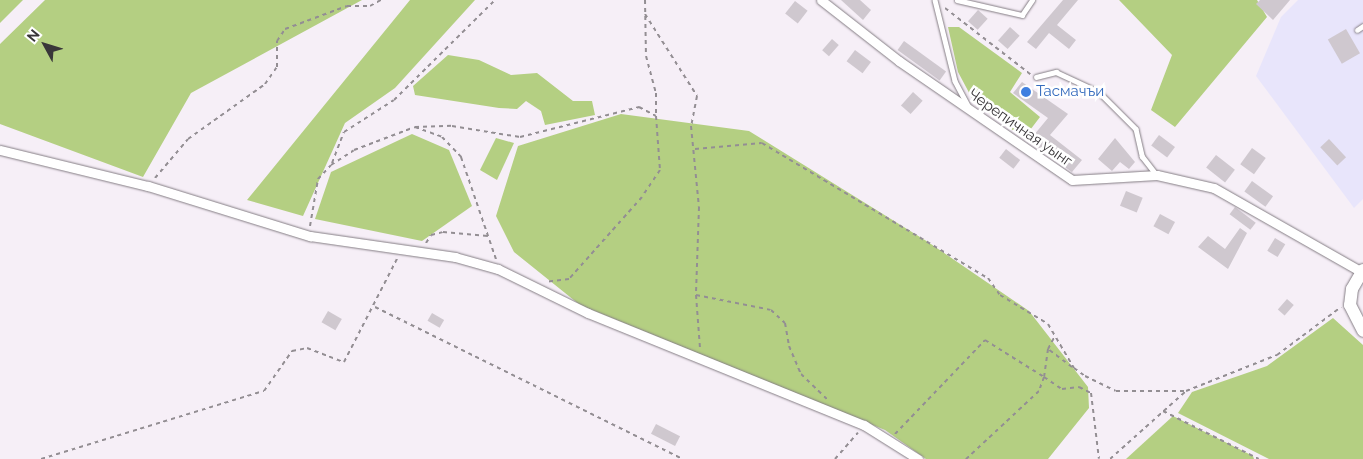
<!DOCTYPE html>
<meta charset="utf-8">
<style>
body{margin:0}
#map{position:relative;width:1363px;height:459px;overflow:hidden;background:#f6eff7;font-family:Raleway,sans-serif}
div>[style]{position:absolute}
[style*='--x']{left:calc(var(--x)*1px);top:calc(var(--y)*1px);width:calc(var(--w)*1px);rotate:calc(var(--a)*1deg)}
.industrial>*{inset:0;background:#e8e5fb}
.green>*{inset:0;background:#b4cf82}
.building>*{inset:0;background:#cfc8cf;transform-origin:0 0}
.path>*{height:2px;margin-top:-1px;transform-origin:0;background:repeating-linear-gradient(90deg,#938e93 0 4px,transparent 0 8px)}
.roads{filter:drop-shadow(0 0 1px #847d84) drop-shadow(0 0 1px #847d84)}
.lane>*{height:4.5px;margin:-2.25px;padding:0 2.25px;transform-origin:2.25px;border-radius:2.25px;background:#fff}
.street>*{height:9px;margin:-4.5px;padding:0 4.5px;transform-origin:4.5px;border-radius:4.5px;background:#fff}
.secondary>*{height:12px;margin:-6px;padding:0 6px;transform-origin:6px;border-radius:6px;background:#fff}
.dots>*{width:14px;height:14px;translate:-50% -50%;box-sizing:border-box;border:2px solid #fff;border-radius:50%}
span{translate:-50% -50%;white-space:nowrap;text-align:center;line-height:1.15;-webkit-text-stroke:5px #fff;paint-order:stroke}
.shop-label{font-size:15px;color:#366cbe}
.left{translate:0 -50%;text-align:left}
.street-label{font-size:15px;color:#393639}
.north{position:absolute;left:20px;top:20px;width:50px;height:50px;-webkit-text-stroke:4px #fff;paint-order:stroke;rotate:309deg;font-size:14px;font-weight:700;line-height:20px;text-align:center;color:#393639}
.north::after{content:'';display:block;margin:auto;width:18px;height:22px;background:#393639;clip-path:polygon(50% 0,100% 100%,50% 72%,0 100%)}
</style>
<div id="map">
<div class="industrial">
<div style="clip-path:polygon(1298px 0,1363px 0,1363px 199px,1354px 208px,1256px 76px,1281px 17px)"></div>
</div>
<div class="green">
<div style="clip-path:polygon(0 0,23px 0,0 23px)"></div>
<div style="clip-path:polygon(45px 0,362px 0,191px 93px,143px 177px,0 124px,0 44px)"></div>
<div style="clip-path:polygon(410px 0,475px 0,395px 88px,345px 123px,303px 216px,247px 200px)"></div>
<div style="clip-path:polygon(1119px 0,1257px 0,1267px 17px,1175px 127px,1151px 110px,1172px 55px)"></div>
<div style="clip-path:polygon(948px 27px,959px 27px,1022px 73px,1010px 92px,1040px 117px,1024px 138px,974px 102px,958px 72px)"></div>
<div style="clip-path:polygon(448px 55px,479px 60px,511px 75px,537px 73px,573px 101px,592px 101px,595px 115px,545px 125px,541px 111px,526px 101px,517px 109px,499px 108px,415px 95px,413px 86px)"></div>
<div style="clip-path:polygon(621px 114px,749px 131px,928px 242px,1029px 311px,1088px 387px,1089px 408px,1048px 459px,926px 459px,885px 430px,580px 305px,514px 252px,496px 216px,518px 146px)"></div>
<div style="clip-path:polygon(412px 134px,449px 150px,472px 206px,422px 241px,315px 219px,331px 172px)"></div>
<div style="clip-path:polygon(496px 138px,514px 143px,497px 180px,480px 170px)"></div>
<div style="clip-path:polygon(1333px 318px,1363px 345px,1363px 459px,1269px 459px,1178px 413px,1192px 392px,1267px 366px)"></div>
<div style="clip-path:polygon(1173px 416px,1253px 456px,1254px 459px,1126px 459px)"></div>
</div>
<div class="building">
<div style="clip-path:polygon(841px 0,860px 0,871px 10px,863px 20px)"></div>
<div style="clip-path:polygon(1063px 0,1078px 0,1057px 25px,1076px 40px,1069px 49px,1049px 33px,1036px 49px,1027px 42px)"></div>
<div style="clip-path:polygon(1260px 0,1290px 0,1273px 20px,1256px 4px)"></div>
<div style="left:795px;top:1px;width:16px;height:16px;rotate:38deg"></div>
<div style="left:978px;top:10px;width:13px;height:15px;rotate:42deg"></div>
<div style="left:1010px;top:27px;width:13px;height:18px;rotate:42deg"></div>
<div style="left:1346px;top:29px;width:28px;height:21px;rotate:60deg"></div>
<div style="left:832px;top:39px;width:9px;height:15px;rotate:41deg"></div>
<div style="left:904px;top:41px;width:52px;height:11px;rotate:36deg"></div>
<div style="left:855px;top:50px;width:20px;height:14px;rotate:37deg"></div>
<div style="clip-path:polygon(1022px 82px,1068px 114px,1050px 135px,1082px 160px,1072px 172px,1029px 141px,1048px 118px,1013px 93px)"></div>
<div style="left:913px;top:92px;width:13px;height:18px;rotate:42deg"></div>
<div style="left:1159px;top:135px;width:20px;height:13px;rotate:37deg"></div>
<div style="clip-path:polygon(1115px 138px,1135px 162px,1129px 169px,1120px 162px,1112px 171px,1098px 159px)"></div>
<div style="left:1329px;top:139px;width:25px;height:12px;rotate:47deg"></div>
<div style="left:1252px;top:148px;width:17px;height:20px;rotate:36deg"></div>
<div style="left:1006px;top:149px;width:18px;height:11px;rotate:38deg"></div>
<div style="left:1216px;top:155px;width:24px;height:16px;rotate:38deg"></div>
<div style="left:1252px;top:181px;width:26px;height:13px;rotate:36deg"></div>
<div style="left:1126px;top:191px;width:18px;height:16px;rotate:22deg"></div>
<div style="left:1235px;top:207px;width:26px;height:9px;rotate:37deg"></div>
<div style="left:1160px;top:214px;width:17px;height:14px;rotate:28deg"></div>
<div style="clip-path:polygon(1240px 228px,1247px 233px,1228px 269px,1198px 247px,1208px 236px,1225px 249px)"></div>
<div style="left:1275px;top:238px;width:12px;height:15px;rotate:31deg"></div>
<div style="left:1287px;top:299px;width:9px;height:14px;rotate:41deg"></div>
<div style="left:328px;top:311px;width:16px;height:13px;rotate:30deg"></div>
<div style="left:432px;top:313px;width:14px;height:9px;rotate:30deg"></div>
<div style="left:656px;top:424px;width:27px;height:11px;rotate:27deg"></div>
</div>
<div class="path">
<div style="--x:645;--y:0;--w:56;--a:89"></div>
<div style="--x:646;--y:56;--w:38;--a:75"></div>
<div style="--x:656;--y:93;--w:23;--a:90"></div>
<div style="--x:945;--y:8;--w:108;--a:37.8"></div>
<div style="--x:645;--y:14;--w:97;--a:57.6"></div>
<div style="--x:697;--y:96;--w:31;--a:101"></div>
<div style="--x:691;--y:126;--w:81;--a:84.4"></div>
<div style="--x:699;--y:207;--w:88;--a:92"></div>
<div style="--x:696;--y:295;--w:53;--a:85.7"></div>
<div style="--x:415;--y:127;--w:37;--a:-2"></div>
<div style="--x:452;--y:126;--w:69;--a:9.2"></div>
<div style="--x:520;--y:137;--w:123;--a:-14.1"></div>
<div style="--x:639;--y:107;--w:19;--a:28"></div>
<div style="--x:656;--y:116;--w:54;--a:85.8"></div>
<div style="--x:660;--y:170;--w:32;--a:124"></div>
<div style="--x:642;--y:197;--w:110;--a:131.7"></div>
<div style="--x:569;--y:279;--w:23;--a:173"></div>
<div style="--x:695;--y:149;--w:67;--a:-5.1"></div>
<div style="--x:762;--y:143;--w:263;--a:30.9"></div>
<div style="--x:988;--y:278;--w:21;--a:55"></div>
<div style="--x:1000;--y:295;--w:56;--a:31.1"></div>
<div style="--x:1048;--y:324;--w:51;--a:59.4"></div>
<div style="--x:1074;--y:368;--w:14;--a:36"></div>
<div style="--x:1085;--y:376;--w:34;--a:26"></div>
<div style="--x:1116;--y:391;--w:70;--a:0"></div>
<div style="--x:332;--y:163;--w:33;--a:-69"></div>
<div style="--x:344;--y:132;--w:59;--a:-32.6"></div>
<div style="--x:394;--y:100;--w:142;--a:-44.7"></div>
<div style="--x:155;--y:178;--w:51;--a:-49.8"></div>
<div style="--x:188;--y:139;--w:95;--a:-35.5"></div>
<div style="--x:265;--y:84;--w:21;--a:-55"></div>
<div style="--x:277;--y:67;--w:26;--a:-90"></div>
<div style="--x:277;--y:41;--w:14;--a:-56"></div>
<div style="--x:285;--y:29;--w:66;--a:-20.4"></div>
<div style="--x:347;--y:6;--w:23;--a:0"></div>
<div style="--x:370;--y:6;--w:13;--a:-29"></div>
<div style="--x:310;--y:226;--w:48;--a:-80.3"></div>
<div style="--x:318;--y:179;--w:19;--a:-47"></div>
<div style="--x:331;--y:165;--w:27;--a:-33"></div>
<div style="--x:354;--y:150;--w:65;--a:-20.7"></div>
<div style="--x:415;--y:127;--w:29;--a:20"></div>
<div style="--x:442;--y:137;--w:28;--a:46"></div>
<div style="--x:461;--y:157;--w:108;--a:71.1"></div>
<div style="--x:426;--y:243;--w:9;--a:-58"></div>
<div style="--x:431;--y:235;--w:12;--a:-14"></div>
<div style="--x:443;--y:232;--w:45;--a:5.1"></div>
<div style="--x:696;--y:295;--w:76;--a:11.3"></div>
<div style="--x:771;--y:310;--w:19;--a:43"></div>
<div style="--x:785;--y:323;--w:23;--a:80"></div>
<div style="--x:789;--y:346;--w:30;--a:67"></div>
<div style="--x:801;--y:374;--w:37;--a:44"></div>
<div style="--x:375;--y:307;--w:343;--a:26.3"></div>
<div style="--x:1048;--y:349;--w:15;--a:-62"></div>
<div style="--x:1072;--y:367;--w:30;--a:-143"></div>
<div style="--x:1048;--y:349;--w:28;--a:98"></div>
<div style="--x:1044;--y:377;--w:22;--a:34"></div>
<div style="--x:1062;--y:389;--w:17;--a:-7"></div>
<div style="--x:1079;--y:387;--w:13;--a:27"></div>
<div style="--x:1091;--y:393;--w:66;--a:83.1"></div>
<div style="--x:1163;--y:411;--w:107;--a:26.6"></div>
<div style="--x:895;--y:434;--w:130;--a:-46.2"></div>
<div style="--x:985;--y:340;--w:70;--a:32.1"></div>
<div style="--x:1044;--y:377;--w:15;--a:110"></div>
<div style="--x:1039;--y:391;--w:100;--a:137"></div>
<div style="--x:41;--y:459;--w:233;--a:-17"></div>
<div style="--x:264;--y:391;--w:49;--a:-55"></div>
<div style="--x:292;--y:351;--w:15;--a:-11"></div>
<div style="--x:307;--y:348;--w:40;--a:21"></div>
<div style="--x:344;--y:362;--w:116;--a:-62.8"></div>
<div style="--x:835;--y:459;--w:35;--a:-49"></div>
<div style="--x:1110;--y:459;--w:102;--a:-41.8"></div>
<div style="--x:1186;--y:391;--w:98;--a:-21.6"></div>
<div style="--x:1277;--y:355;--w:80;--a:-36.9"></div>
</div>
<div class="roads">
<div class="lane">
<div style="--x:935;--y:0;--w:83;--a:76.1"></div>
<div style="--x:955;--y:81;--w:30;--a:62"></div>
<div style="--x:957;--y:0;--w:67;--a:13"></div>
<div style="--x:1022;--y:15;--w:18;--a:-56"></div>
<div style="--x:1357;--y:30;--w:7;--a:-34"></div>
<div style="--x:1036;--y:77;--w:21;--a:-14"></div>
<div style="--x:1056;--y:72;--w:47;--a:24.9"></div>
<div style="--x:1099;--y:92;--w:52;--a:45"></div>
<div style="--x:1136;--y:129;--w:28;--a:77"></div>
<div style="--x:1142;--y:156;--w:23;--a:52"></div>
</div>
<div class="street">
<div style="--x:821;--y:0;--w:99;--a:38"></div>
<div style="--x:899;--y:61;--w:210;--a:34.5"></div>
<div style="--x:1072;--y:180;--w:85;--a:-3.4"></div>
<div style="--x:1157;--y:175;--w:58;--a:12.8"></div>
<div style="--x:1214;--y:188;--w:170;--a:29.6"></div>
<div style="--x:0;--y:150;--w:152;--a:13.7"></div>
<div style="--x:148;--y:186;--w:170;--a:17.2"></div>
<div style="--x:310;--y:236;--w:147;--a:8.2"></div>
<div style="--x:455;--y:257;--w:45;--a:15.6"></div>
<div style="--x:498;--y:269;--w:100;--a:26.1"></div>
<div style="--x:588;--y:313;--w:298;--a:22.1"></div>
<div style="--x:864;--y:425;--w:64;--a:32.2"></div>
</div>
<div class="secondary">
<div style="--x:1363;--y:270;--w:22;--a:120"></div>
<div style="--x:1352;--y:289;--w:16;--a:97"></div>
<div style="--x:1350;--y:305;--w:29;--a:63"></div>
</div>
</div>
<div class="dots">
<div style="left:1026px;top:92px;background:#3f7fe0"></div>
</div>
<div class="shop-label">
<span class="left" style="left:1036px;top:92px">Тасмачъи</span>
</div>
<div class="street-label">
<span style="left:1020px;top:128px;rotate:35deg">Черепичная уынг</span>
</div>
<div class="north">N</div>
</div>
